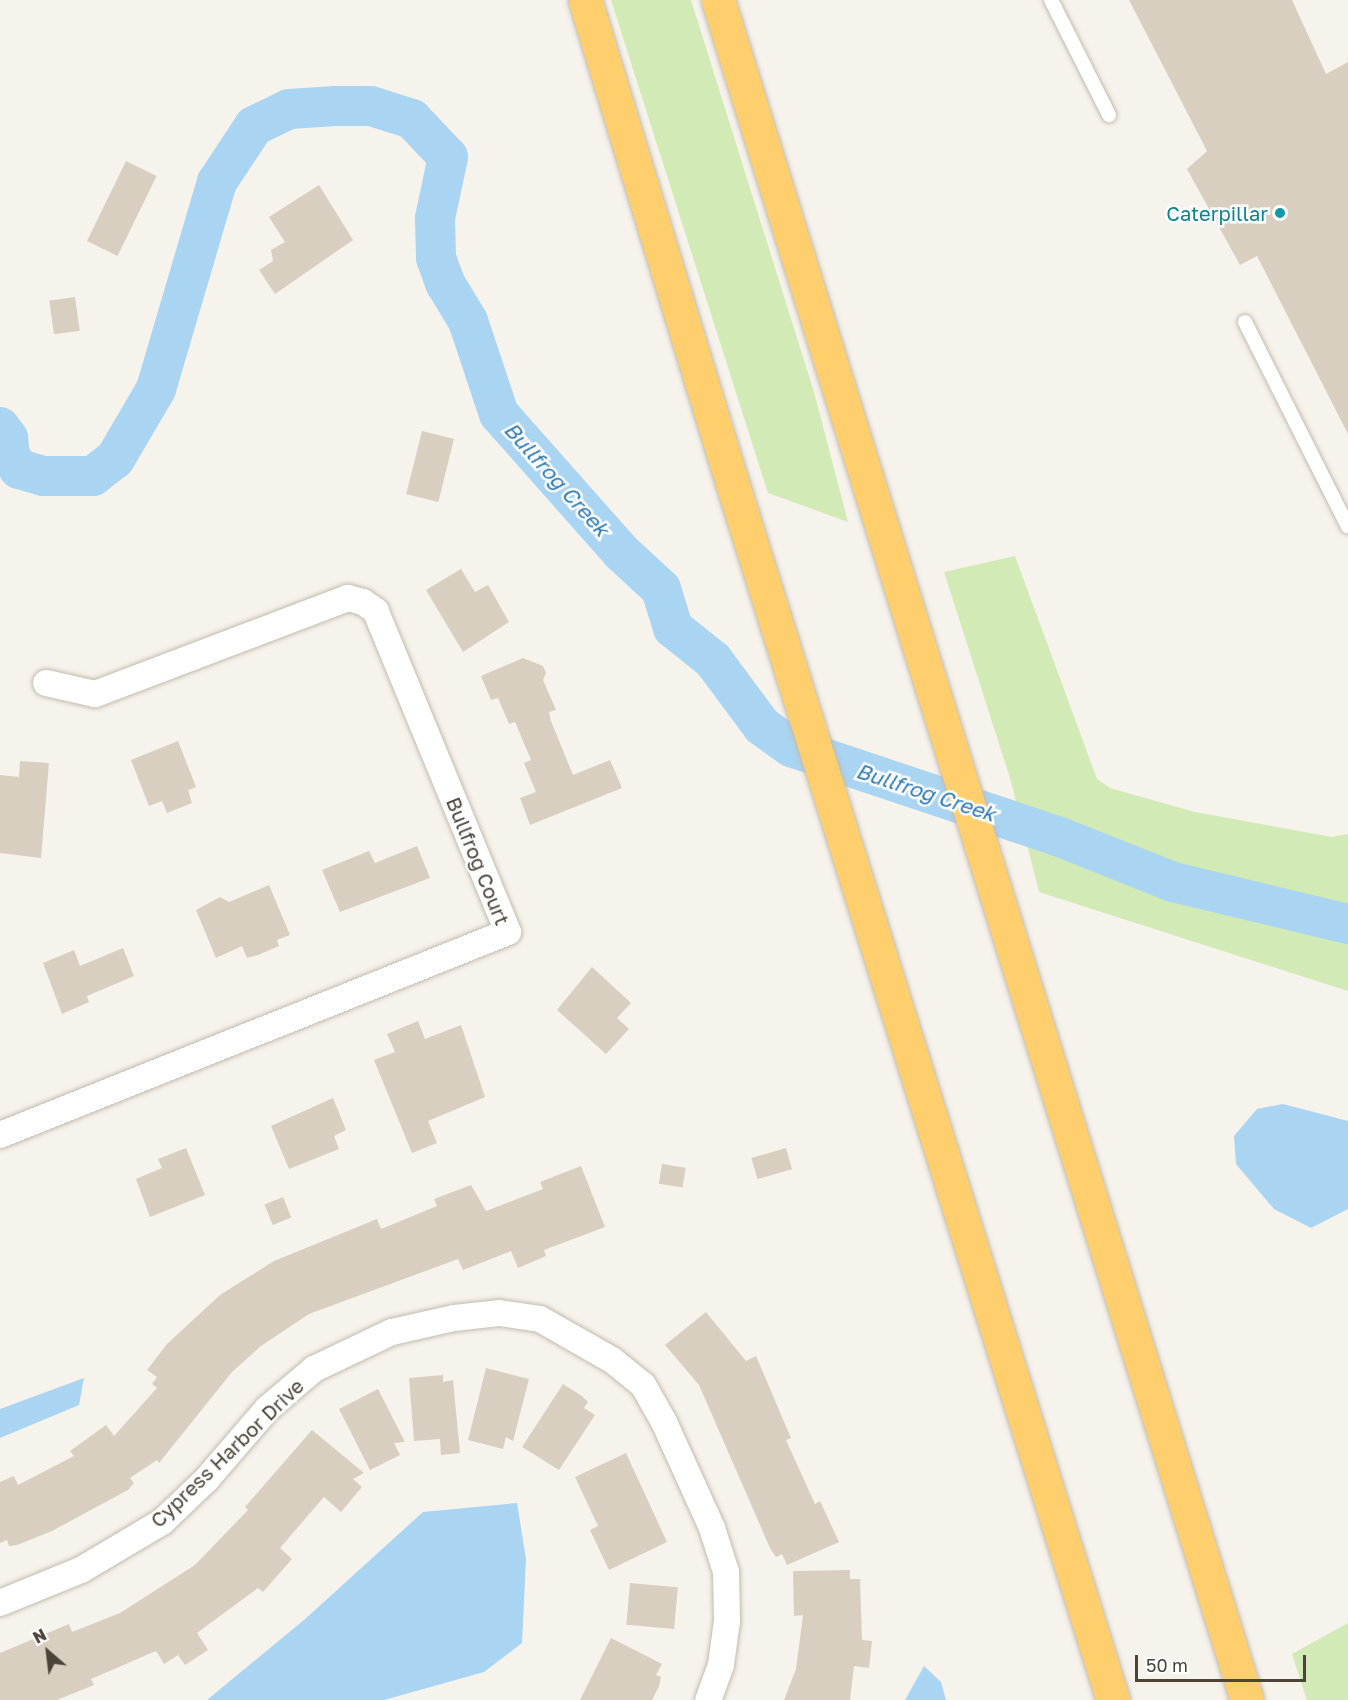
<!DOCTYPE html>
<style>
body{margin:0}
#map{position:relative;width:1348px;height:1700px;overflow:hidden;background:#f6f3ec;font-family:"Golos Text",sans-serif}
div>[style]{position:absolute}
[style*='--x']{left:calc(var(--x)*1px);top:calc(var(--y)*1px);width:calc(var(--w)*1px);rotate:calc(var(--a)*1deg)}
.green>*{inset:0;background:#d2eab5}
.water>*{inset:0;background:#a9d4f2}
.river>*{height:40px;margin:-20px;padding:0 20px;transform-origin:20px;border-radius:20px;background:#a9d4f2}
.building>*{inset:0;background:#d8cfc1;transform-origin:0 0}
.roads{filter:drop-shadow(0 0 2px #c2bbae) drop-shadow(0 0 2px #c2bbae)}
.service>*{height:14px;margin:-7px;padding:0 7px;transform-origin:7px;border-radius:7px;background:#fff}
.minor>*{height:26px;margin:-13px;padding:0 13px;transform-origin:13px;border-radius:13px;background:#fff}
.motorway>*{height:33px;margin:-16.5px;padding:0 16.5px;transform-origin:16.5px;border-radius:16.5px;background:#ffcf6e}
.dots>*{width:16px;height:16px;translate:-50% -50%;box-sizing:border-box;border:3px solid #fff;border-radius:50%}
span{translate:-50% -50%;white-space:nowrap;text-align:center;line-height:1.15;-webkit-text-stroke:5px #fff;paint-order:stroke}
.culture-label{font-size:20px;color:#0d838f}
.right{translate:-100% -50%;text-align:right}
.street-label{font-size:20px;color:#4b4439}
.water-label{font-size:21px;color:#2e7ab2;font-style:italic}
.north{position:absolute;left:18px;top:1622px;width:60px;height:60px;-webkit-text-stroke:4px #fff;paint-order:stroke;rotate:332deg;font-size:16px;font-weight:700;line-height:24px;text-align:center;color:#4b4439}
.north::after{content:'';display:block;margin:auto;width:21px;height:27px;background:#4b4439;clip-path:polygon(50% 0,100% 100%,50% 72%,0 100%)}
.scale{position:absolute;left:1135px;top:1655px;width:171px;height:27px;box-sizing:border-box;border:3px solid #4b4439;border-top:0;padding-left:8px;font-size:18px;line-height:21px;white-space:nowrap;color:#4b4439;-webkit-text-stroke:4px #fff;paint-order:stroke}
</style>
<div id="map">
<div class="green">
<div style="clip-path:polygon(611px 0,691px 0,814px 392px,848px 522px,768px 493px)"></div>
<div style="clip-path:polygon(1015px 556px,1097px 779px,1110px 788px,1195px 812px,1332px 837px,1348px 834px,1348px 991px,1039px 892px,1010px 778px,944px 572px)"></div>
<div style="clip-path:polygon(1348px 1623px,1348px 1700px,1307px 1700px,1292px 1654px)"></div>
</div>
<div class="water">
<div style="clip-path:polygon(1283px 1104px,1348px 1121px,1348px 1209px,1311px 1228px,1274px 1209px,1236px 1164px,1234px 1136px,1257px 1109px)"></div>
<div style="clip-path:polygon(84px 1378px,79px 1405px,0 1438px,0 1409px)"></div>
<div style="clip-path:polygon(517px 1503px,526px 1559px,522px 1643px,484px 1672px,384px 1700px,207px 1700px,304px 1620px,423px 1512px)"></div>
<div style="clip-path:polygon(924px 1666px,941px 1682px,946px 1700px,905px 1700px)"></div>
</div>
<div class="river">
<div style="--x:0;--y:427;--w:14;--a:54"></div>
<div style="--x:8;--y:438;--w:18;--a:84"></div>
<div style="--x:10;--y:456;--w:16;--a:55"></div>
<div style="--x:19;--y:469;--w:25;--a:16"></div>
<div style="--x:43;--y:476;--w:50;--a:0"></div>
<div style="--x:93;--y:476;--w:28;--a:-38"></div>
<div style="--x:115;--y:459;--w:81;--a:-59.6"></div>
<div style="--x:156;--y:389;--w:216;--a:-73.6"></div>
<div style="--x:217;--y:182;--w:67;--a:-56.5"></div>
<div style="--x:254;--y:126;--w:39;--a:-26"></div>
<div style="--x:289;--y:109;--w:47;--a:-3.7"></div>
<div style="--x:336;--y:106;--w:35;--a:0"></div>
<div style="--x:371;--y:106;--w:43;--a:17.6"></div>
<div style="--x:412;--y:119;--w:52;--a:46.5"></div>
<div style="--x:448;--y:157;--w:62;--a:102"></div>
<div style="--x:435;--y:218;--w:40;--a:88.6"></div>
<div style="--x:436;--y:258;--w:27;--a:70"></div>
<div style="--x:445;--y:283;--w:44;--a:58.8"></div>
<div style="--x:468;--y:321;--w:98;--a:71.6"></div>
<div style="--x:499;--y:414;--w:183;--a:48.5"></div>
<div style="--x:620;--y:551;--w:56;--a:42.8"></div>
<div style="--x:661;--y:589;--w:41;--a:72.9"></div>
<div style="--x:673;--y:628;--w:51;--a:38.7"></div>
<div style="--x:713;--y:660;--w:82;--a:53.4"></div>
<div style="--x:762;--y:726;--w:36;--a:36"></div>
<div style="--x:791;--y:747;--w:284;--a:18.5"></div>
<div style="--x:1060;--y:837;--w:122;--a:21.7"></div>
<div style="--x:1173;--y:882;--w:180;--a:13.5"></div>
</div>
<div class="building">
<div style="clip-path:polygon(1129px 0,1292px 0,1326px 74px,1348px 62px,1348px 434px,1257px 256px,1240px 265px,1187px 169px,1207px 151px)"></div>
<div style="left:126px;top:161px;width:34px;height:89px;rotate:26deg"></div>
<div style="clip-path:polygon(319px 185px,353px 240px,275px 294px,259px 270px,273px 261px,271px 250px,285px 242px,269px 217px)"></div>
<div style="left:75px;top:297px;width:34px;height:26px;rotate:82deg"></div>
<div style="left:422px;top:431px;width:33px;height:65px;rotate:14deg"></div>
<div style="clip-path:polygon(461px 569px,475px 592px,488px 585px,509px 622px,463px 652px,426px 590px)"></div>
<div style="clip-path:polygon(523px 658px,543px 666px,546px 673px,543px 680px,556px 710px,549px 712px,551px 721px,573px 775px,610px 760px,622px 788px,530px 825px,520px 798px,536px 792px,524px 763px,531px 760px,515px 722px,509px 724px,498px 698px,491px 700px,481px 676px)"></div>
<div style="clip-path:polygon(178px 741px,196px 787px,188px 790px,192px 803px,167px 813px,162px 801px,149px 806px,131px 760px)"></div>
<div style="clip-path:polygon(20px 761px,49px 763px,41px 858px,0 853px,0 775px,19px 777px)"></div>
<div style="clip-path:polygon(417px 846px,430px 878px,340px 912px,322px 870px,369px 851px,375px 863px)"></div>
<div style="clip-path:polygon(269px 885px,290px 935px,277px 940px,279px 946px,258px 955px,247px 958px,242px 946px,216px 958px,196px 910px,220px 897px,229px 902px)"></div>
<div style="clip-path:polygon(123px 948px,134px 976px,87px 996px,89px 1002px,62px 1014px,43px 963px,74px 950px,80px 966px)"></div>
<div style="clip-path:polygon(592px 967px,631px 1003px,617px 1018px,629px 1029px,606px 1054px,557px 1010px)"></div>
<div style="clip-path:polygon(418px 1021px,425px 1039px,461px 1025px,485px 1097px,428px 1121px,437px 1143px,412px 1153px,374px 1060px,395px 1052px,387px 1034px)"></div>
<div style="clip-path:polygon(333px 1098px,346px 1130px,334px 1136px,339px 1149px,289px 1169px,271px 1126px)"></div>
<div style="clip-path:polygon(186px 1148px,205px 1195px,150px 1217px,136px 1179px,162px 1168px,158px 1159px)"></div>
<div style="left:786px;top:1148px;width:22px;height:36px;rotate:74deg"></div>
<div style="left:662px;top:1164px;width:24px;height:20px;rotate:9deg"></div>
<div style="clip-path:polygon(581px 1166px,605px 1227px,544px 1250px,546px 1256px,518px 1268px,511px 1251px,463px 1270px,458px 1259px,309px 1314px,261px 1346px,232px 1372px,159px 1463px,157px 1460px,130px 1478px,134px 1483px,128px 1490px,52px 1531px,17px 1545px,9px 1546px,7px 1540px,0 1543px,0 1482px,14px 1476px,18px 1485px,74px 1456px,70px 1451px,106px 1425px,114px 1436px,157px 1388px,152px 1384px,157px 1377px,147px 1370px,167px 1344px,220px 1295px,274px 1261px,377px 1219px,381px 1229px,437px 1206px,434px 1199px,471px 1185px,486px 1211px,543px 1189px,540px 1182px)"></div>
<div style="left:283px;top:1197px;width:22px;height:20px;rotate:68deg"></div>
<div style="clip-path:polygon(706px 1312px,746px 1361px,756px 1356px,791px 1438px,786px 1440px,815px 1504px,820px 1501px,839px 1542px,787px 1565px,782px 1554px,776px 1557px,770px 1548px,699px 1385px,665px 1345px)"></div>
<div style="clip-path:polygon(486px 1368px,529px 1379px,513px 1441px,506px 1437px,503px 1449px,468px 1440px)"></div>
<div style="clip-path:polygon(443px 1375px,443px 1382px,453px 1380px,460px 1453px,441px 1455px,440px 1439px,414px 1441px,409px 1378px)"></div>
<div style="clip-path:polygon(563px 1384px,582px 1396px,588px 1402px,584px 1408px,595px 1415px,559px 1470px,522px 1447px)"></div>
<div style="clip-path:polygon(378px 1389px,405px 1442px,394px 1443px,400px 1455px,370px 1470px,339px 1409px)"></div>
<div style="clip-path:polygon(312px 1430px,364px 1473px,353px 1479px,362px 1487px,341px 1512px,324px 1497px,280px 1548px,292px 1559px,263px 1592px,258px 1588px,197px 1633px,208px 1650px,185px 1665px,178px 1655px,164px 1664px,156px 1651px,91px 1679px,94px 1685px,57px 1700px,0 1700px,0 1653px,69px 1624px,72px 1632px,120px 1613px,195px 1565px,248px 1510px,245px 1507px)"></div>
<div style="clip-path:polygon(626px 1453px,667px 1542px,609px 1570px,590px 1530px,598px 1526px,575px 1477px)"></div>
<div style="clip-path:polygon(850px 1570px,850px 1579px,860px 1579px,862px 1640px,872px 1641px,869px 1668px,854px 1666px,850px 1700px,784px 1700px,796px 1669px,803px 1615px,794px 1616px,793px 1571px)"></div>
<div style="left:630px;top:1583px;width:48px;height:42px;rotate:5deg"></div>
<div style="clip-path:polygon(611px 1638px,662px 1664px,656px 1675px,661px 1677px,659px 1686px,652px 1700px,580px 1700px)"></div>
</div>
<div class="roads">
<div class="service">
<div style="--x:1051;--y:0;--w:129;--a:63.2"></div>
<div style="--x:1245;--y:322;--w:229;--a:63.3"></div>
</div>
<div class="minor">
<div style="--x:0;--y:1135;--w:547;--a:-21.78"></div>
<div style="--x:508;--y:932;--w:347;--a:-112.4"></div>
<div style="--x:376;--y:611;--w:16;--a:-145"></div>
<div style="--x:363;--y:602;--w:16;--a:-165"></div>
<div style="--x:348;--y:598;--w:271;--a:159.2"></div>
<div style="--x:95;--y:694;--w:50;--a:-167.3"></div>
<div style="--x:0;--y:1603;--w:87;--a:-22.2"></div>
<div style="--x:81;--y:1570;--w:94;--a:-30.7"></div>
<div style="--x:162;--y:1522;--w:61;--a:-43.7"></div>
<div style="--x:206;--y:1480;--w:94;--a:-49.3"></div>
<div style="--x:267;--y:1409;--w:62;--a:-40.4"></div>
<div style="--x:314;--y:1369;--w:86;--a:-25.4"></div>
<div style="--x:392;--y:1332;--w:64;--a:-12.7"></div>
<div style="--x:454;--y:1318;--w:45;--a:-6.3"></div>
<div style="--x:499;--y:1313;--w:41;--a:8.3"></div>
<div style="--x:540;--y:1319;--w:83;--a:29.7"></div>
<div style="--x:612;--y:1360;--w:40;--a:39"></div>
<div style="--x:643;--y:1385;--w:43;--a:60.4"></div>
<div style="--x:664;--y:1422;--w:116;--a:65.6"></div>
<div style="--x:712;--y:1528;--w:46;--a:72.3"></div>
<div style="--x:726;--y:1572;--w:49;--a:88.8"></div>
<div style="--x:727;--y:1621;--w:44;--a:97.8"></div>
<div style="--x:721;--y:1665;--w:37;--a:110"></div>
</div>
<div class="motorway">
<div style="--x:585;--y:0;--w:501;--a:73.05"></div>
<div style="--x:731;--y:479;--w:1279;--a:72.63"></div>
<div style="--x:718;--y:0;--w:1780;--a:72.72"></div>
</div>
</div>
<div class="dots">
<div style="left:1280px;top:213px;background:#0f9aa8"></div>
</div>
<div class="culture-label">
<span class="right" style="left:1268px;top:213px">Caterpillar</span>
</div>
<div class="street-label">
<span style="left:478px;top:861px;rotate:68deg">Bullfrog Court</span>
<span style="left:227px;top:1453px;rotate:-44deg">Cypress Harbor Drive</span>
</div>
<div class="water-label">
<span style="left:557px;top:479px;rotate:48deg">Bullfrog Creek</span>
<span style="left:926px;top:792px;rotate:18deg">Bullfrog Creek</span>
</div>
<div class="north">N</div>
<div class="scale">50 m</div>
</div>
